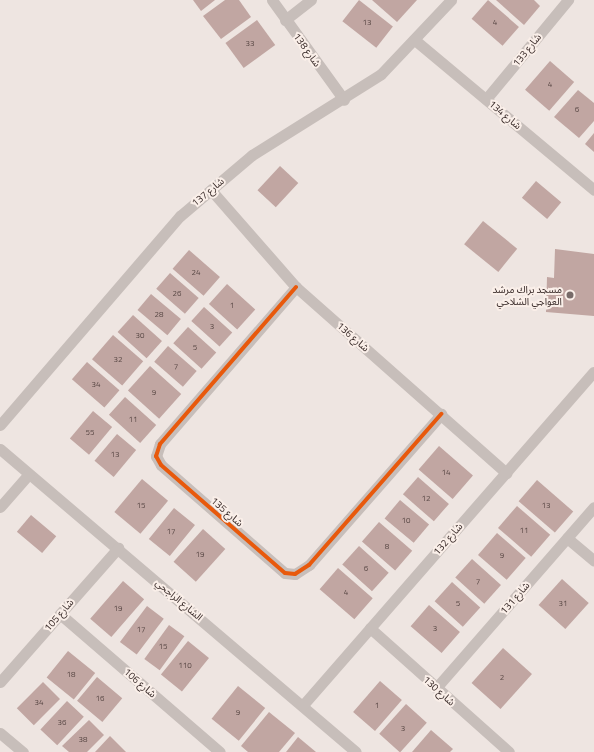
<!DOCTYPE html>
<meta charset="utf-8">
<style>
body{margin:0}
#map{position:relative;width:594px;height:752px;overflow:hidden;background:#eee5e1;font-family:"Titillium Web","Noto Sans Arabic",sans-serif}
div>[style]{position:absolute}
[style*='--x']{left:calc(var(--x)*1px);top:calc(var(--y)*1px);width:calc(var(--w)*1px);rotate:calc(var(--a)*1deg)}
.building>*{inset:0;background:#c1a6a2;transform-origin:0 0}
.minor>*{height:11px;margin:-5.5px;padding:0 5.5px;transform-origin:5.5px;border-radius:5.5px;background:#c7beba}
.cycleway>*{height:4px;margin:-2px;padding:0 2px;transform-origin:2px;border-radius:2px;background:#e8590c}
.dots>*{width:11px;height:11px;translate:-50% -50%;box-sizing:border-box;border:2px solid #faefe9;border-radius:50%}
span{translate:-50% -50%;white-space:nowrap;text-align:center;line-height:1.15;-webkit-text-stroke:4px #faefe9;paint-order:stroke}
.number-label{font-size:8px;color:#5a4946}
.number-label span{-webkit-text-stroke-width:0}
.street-label{font-size:10px;color:#382a28}
.poi-label{font-size:10px;color:#382a28}
.right{translate:-100% -50%;text-align:right}
</style>
<div id="map">
<div class="building">
<div style="clip-path:polygon(193px 0,215px 0,201px 11px)"></div>
<div style="clip-path:polygon(225px 0,239px 0,251px 17px,221px 39px,203px 16px)"></div>
<div style="left:359px;top:0;width:43px;height:27px;rotate:38deg"></div>
<div style="clip-path:polygon(372px 0,417px 0,397px 22px)"></div>
<div style="left:488px;top:0;width:41px;height:25px;rotate:41deg"></div>
<div style="clip-path:polygon(496px 0,534px 0,540px 6px,524px 25px)"></div>
<div style="left:257px;top:20px;width:31px;height:39px;rotate:54deg"></div>
<div style="left:550px;top:61px;width:32px;height:38px;rotate:41deg"></div>
<div style="clip-path:polygon(578px 90px,594px 103px,594px 121px,579px 138px,554px 117px)"></div>
<div style="clip-path:polygon(594px 133px,594px 152px,585px 144px)"></div>
<div style="left:280px;top:166px;width:25px;height:33px;rotate:43deg"></div>
<div style="left:536px;top:181px;width:33px;height:22px;rotate:40deg"></div>
<div style="left:483px;top:221px;width:44px;height:30px;rotate:39deg"></div>
<div style="clip-path:polygon(555px 249px,594px 254px,594px 316px,546px 312px,547px 277px,554px 278px)"></div>
<div style="left:189px;top:250px;width:41px;height:25px;rotate:41deg"></div>
<div style="left:170px;top:273px;width:38px;height:21px;rotate:41deg"></div>
<div style="left:227px;top:284px;width:38px;height:27px;rotate:42deg"></div>
<div style="left:151px;top:294px;width:39px;height:21px;rotate:40deg"></div>
<div style="left:204px;top:307px;width:38px;height:19px;rotate:42deg"></div>
<div style="left:133px;top:315px;width:39px;height:23px;rotate:42deg"></div>
<div style="left:188px;top:327px;width:38px;height:22px;rotate:42deg"></div>
<div style="left:113px;top:335px;width:40px;height:32px;rotate:41deg"></div>
<div style="left:168px;top:346px;width:38px;height:21px;rotate:41deg"></div>
<div style="left:87px;top:362px;width:43px;height:23px;rotate:41deg"></div>
<div style="left:150px;top:366px;width:42px;height:33px;rotate:42deg"></div>
<div style="left:125px;top:397px;width:42px;height:24px;rotate:42deg"></div>
<div style="left:93px;top:411px;width:25px;height:36px;rotate:40deg"></div>
<div style="left:117px;top:434px;width:25px;height:35px;rotate:40deg"></div>
<div style="left:439px;top:446px;width:45px;height:31px;rotate:41deg"></div>
<div style="left:418px;top:477px;width:41px;height:23px;rotate:41deg"></div>
<div style="left:142px;top:479px;width:34px;height:43px;rotate:40deg"></div>
<div style="left:537px;top:480px;width:48px;height:28px;rotate:41deg"></div>
<div style="left:400px;top:500px;width:38px;height:24px;rotate:40deg"></div>
<div style="left:517px;top:506px;width:44px;height:29px;rotate:41deg"></div>
<div style="left:174px;top:508px;width:27px;height:40px;rotate:39deg"></div>
<div style="left:31px;top:515px;width:33px;height:22px;rotate:40deg"></div>
<div style="left:379px;top:522px;width:44px;height:26px;rotate:41deg"></div>
<div style="left:203px;top:529px;width:30px;height:44px;rotate:42deg"></div>
<div style="left:497px;top:533px;width:38px;height:29px;rotate:41deg"></div>
<div style="left:359px;top:546px;width:40px;height:25px;rotate:42deg"></div>
<div style="left:472px;top:559px;width:39px;height:25px;rotate:42deg"></div>
<div style="left:338px;top:568px;width:46px;height:28px;rotate:41deg"></div>
<div style="left:562px;top:579px;width:36px;height:35px;rotate:42deg"></div>
<div style="left:123px;top:581px;width:28px;height:50px;rotate:41deg"></div>
<div style="left:452px;top:582px;width:38px;height:26px;rotate:42deg"></div>
<div style="left:429px;top:605px;width:41px;height:28px;rotate:41deg"></div>
<div style="left:147px;top:606px;width:21px;height:45px;rotate:37deg"></div>
<div style="left:169px;top:625px;width:19px;height:42px;rotate:36deg"></div>
<div style="left:188px;top:641px;width:27px;height:43px;rotate:39deg"></div>
<div style="left:503px;top:648px;width:39px;height:47px;rotate:42deg"></div>
<div style="left:68px;top:651px;width:35px;height:34px;rotate:39deg"></div>
<div style="left:97px;top:677px;width:33px;height:31px;rotate:40deg"></div>
<div style="left:380px;top:681px;width:29px;height:41px;rotate:41deg"></div>
<div style="left:43px;top:682px;width:24px;height:37px;rotate:45deg"></div>
<div style="left:238px;top:686px;width:35px;height:42px;rotate:39deg"></div>
<div style="left:67px;top:701px;width:23px;height:39px;rotate:43deg"></div>
<div style="left:406px;top:704px;width:28px;height:40px;rotate:42deg"></div>
<div style="clip-path:polygon(269px 712px,295px 733px,279px 752px,248px 752px,241px 746px)"></div>
<div style="clip-path:polygon(89px 720px,104px 735px,87px 752px,69px 752px,62px 746px)"></div>
<div style="clip-path:polygon(431px 730px,453px 749px,450px 752px,412px 752px)"></div>
<div style="clip-path:polygon(110px 736px,126px 752px,95px 752px)"></div>
<div style="clip-path:polygon(298px 737px,316px 752px,286px 752px)"></div>
</div>
<div class="minor">
<div style="--x:272;--y:0;--w:123;--a:54.2"></div>
<div style="--x:285;--y:20;--w:33;--a:-38"></div>
<div style="--x:416;--y:41;--w:232;--a:39.9"></div>
<div style="--x:486;--y:99;--w:129;--a:-50.4"></div>
<div style="--x:211;--y:190;--w:129;--a:48.8"></div>
<div style="--x:296;--y:287;--w:281;--a:41.5"></div>
<div style="--x:296;--y:287;--w:208;--a:130.9"></div>
<div style="--x:160;--y:444;--w:13;--a:108"></div>
<div style="--x:156;--y:456;--w:10;--a:61"></div>
<div style="--x:161;--y:465;--w:164;--a:41.1"></div>
<div style="--x:285;--y:573;--w:10;--a:6"></div>
<div style="--x:295;--y:574;--w:17;--a:-33"></div>
<div style="--x:309;--y:565;--w:201;--a:-48.8"></div>
<div style="--x:0;--y:425;--w:276;--a:-49.3"></div>
<div style="--x:180;--y:216;--w:94;--a:-40.3"></div>
<div style="--x:252;--y:155;--w:152;--a:-32.1"></div>
<div style="--x:381;--y:74;--w:102;--a:-46.6"></div>
<div style="--x:0;--y:449;--w:467;--a:40.4"></div>
<div style="--x:0;--y:507;--w:43;--a:-48.8"></div>
<div style="--x:567;--y:538;--w:35;--a:40"></div>
<div style="--x:60;--y:614;--w:211;--a:40.8"></div>
<div style="--x:370;--y:628;--w:186;--a:41.7"></div>
<div style="--x:0;--y:682;--w:179;--a:-48.6"></div>
<div style="--x:436;--y:688;--w:240;--a:-48.9"></div>
<div style="--x:303;--y:705;--w:442;--a:-48.9"></div>
<div style="--x:0;--y:733;--w:30;--a:40"></div>
</div>
<div class="cycleway">
<div style="--x:296;--y:287;--w:208;--a:130.9"></div>
<div style="--x:160;--y:444;--w:13;--a:108"></div>
<div style="--x:156;--y:456;--w:10;--a:61"></div>
<div style="--x:161;--y:465;--w:164;--a:41.1"></div>
<div style="--x:285;--y:573;--w:10;--a:6"></div>
<div style="--x:295;--y:574;--w:17;--a:-33"></div>
<div style="--x:309;--y:565;--w:201;--a:-48.8"></div>
</div>
<div class="dots">
<div style="left:570px;top:295px;background:#786b69"></div>
</div>
<div class="number-label">
<span style="left:367px;top:23px">13</span>
<span style="left:495px;top:23px">4</span>
<span style="left:250px;top:44px">33</span>
<span style="left:550px;top:85px">4</span>
<span style="left:577px;top:110px">6</span>
<span style="left:196px;top:273px">24</span>
<span style="left:177px;top:294px">26</span>
<span style="left:232px;top:306px">1</span>
<span style="left:159px;top:315px">28</span>
<span style="left:212px;top:327px">3</span>
<span style="left:140px;top:336px">30</span>
<span style="left:195px;top:348px">5</span>
<span style="left:118px;top:360px">32</span>
<span style="left:176px;top:367px">7</span>
<span style="left:96px;top:385px">34</span>
<span style="left:154px;top:393px">9</span>
<span style="left:133px;top:420px">11</span>
<span style="left:90px;top:433px">55</span>
<span style="left:115px;top:455px">13</span>
<span style="left:446px;top:473px">14</span>
<span style="left:426px;top:499px">12</span>
<span style="left:141px;top:506px">15</span>
<span style="left:546px;top:506px">13</span>
<span style="left:406px;top:521px">10</span>
<span style="left:524px;top:531px">11</span>
<span style="left:171px;top:532px">17</span>
<span style="left:387px;top:547px">8</span>
<span style="left:200px;top:555px">19</span>
<span style="left:502px;top:556px">9</span>
<span style="left:366px;top:569px">6</span>
<span style="left:478px;top:582px">7</span>
<span style="left:346px;top:593px">4</span>
<span style="left:458px;top:604px">5</span>
<span style="left:563px;top:604px">31</span>
<span style="left:118px;top:609px">19</span>
<span style="left:435px;top:629px">3</span>
<span style="left:141px;top:630px">17</span>
<span style="left:163px;top:647px">15</span>
<span style="left:185px;top:666px">110</span>
<span style="left:71px;top:675px">18</span>
<span style="left:502px;top:678px">2</span>
<span style="left:100px;top:699px">16</span>
<span style="left:39px;top:703px">34</span>
<span style="left:377px;top:706px">1</span>
<span style="left:238px;top:713px">9</span>
<span style="left:62px;top:723px">36</span>
<span style="left:403px;top:729px">3</span>
<span style="left:83px;top:740px">38</span>
</div>
<div class="street-label">
<span style="left:307px;top:50px;rotate:54deg">شارع 138</span>
<span style="left:527px;top:50px;rotate:-51deg">شارع 133</span>
<span style="left:505px;top:115px;rotate:40deg">شارع 134</span>
<span style="left:208px;top:192px;rotate:-40deg">شارع 137</span>
<span style="left:353px;top:337px;rotate:41deg">شارع 136</span>
<span style="left:227px;top:512px;rotate:41deg">شارع 135</span>
<span style="left:448px;top:539px;rotate:-49deg">شارع 132</span>
<span style="left:515px;top:598px;rotate:-49deg">شارع 131</span>
<span style="left:179px;top:600px;rotate:40deg">الشارع الراجحي</span>
<span style="left:59px;top:615px;rotate:-49deg">شارع 105</span>
<span style="left:140px;top:683px;rotate:41deg">شارع 106</span>
<span style="left:439px;top:691px;rotate:42deg">شارع 130</span>
</div>
<div class="poi-label">
<span class="right" style="left:562px;top:295px">مسجد براك مرشد<br>العواجي الشلاحي</span>
</div>
</div>
